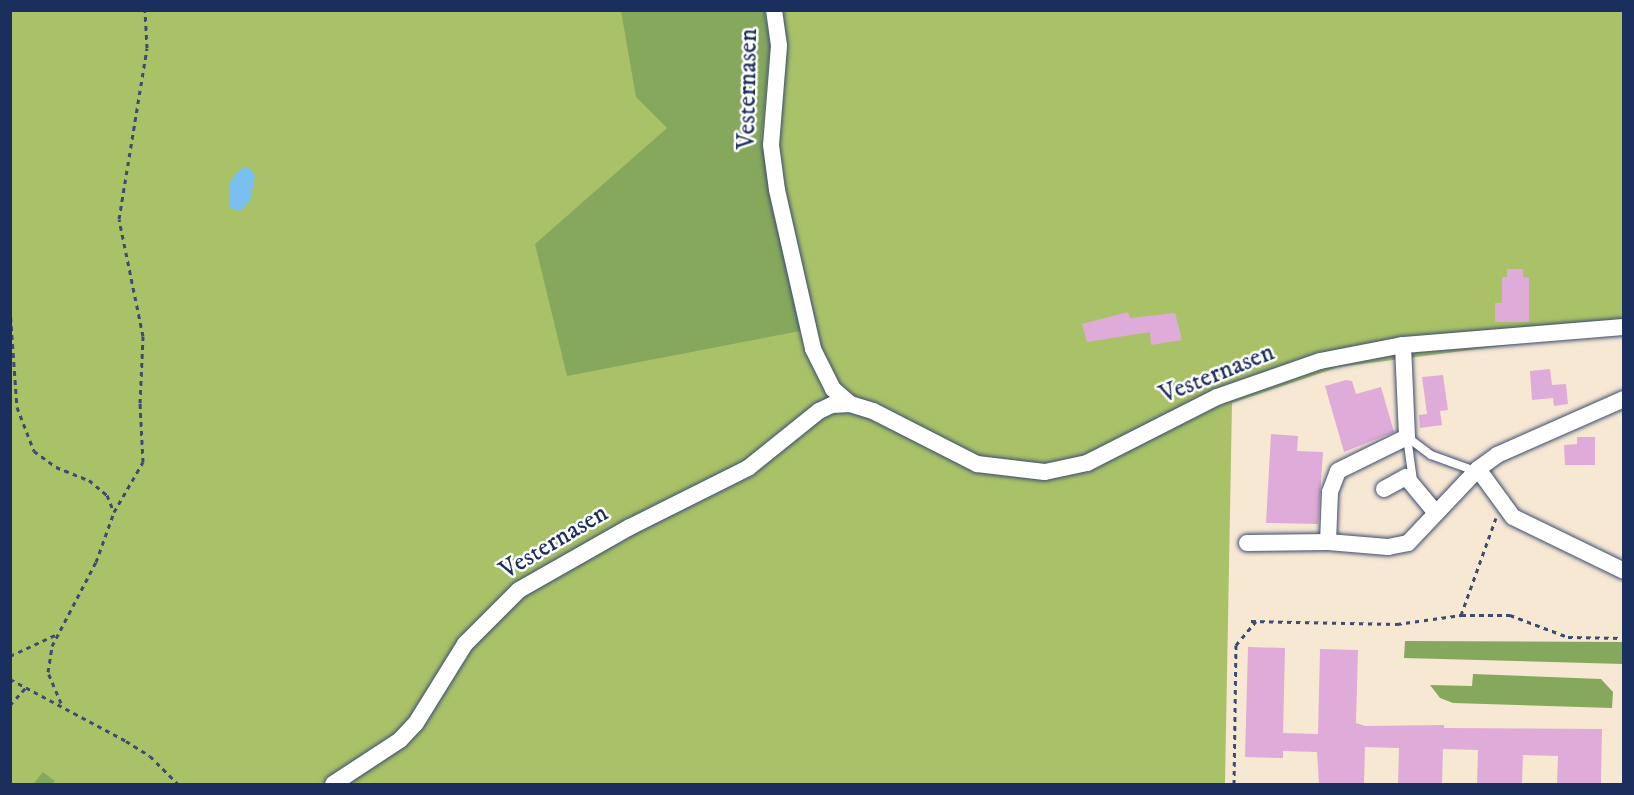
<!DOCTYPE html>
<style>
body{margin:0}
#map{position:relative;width:1634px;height:795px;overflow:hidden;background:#f7e8d4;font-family:"IM FELL DW Pica",serif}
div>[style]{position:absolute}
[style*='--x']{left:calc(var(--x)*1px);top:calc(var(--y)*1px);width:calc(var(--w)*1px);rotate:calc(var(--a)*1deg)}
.green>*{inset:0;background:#a9c268}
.forest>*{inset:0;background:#86a85c}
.water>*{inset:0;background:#79bff0}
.building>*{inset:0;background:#dfabd9}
.path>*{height:3px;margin-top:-1.5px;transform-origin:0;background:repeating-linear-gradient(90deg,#3c4b70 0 4.5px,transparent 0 9px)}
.roads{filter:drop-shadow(0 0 2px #3c4b70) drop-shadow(0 0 2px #3c4b70)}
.lane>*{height:8px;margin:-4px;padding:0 4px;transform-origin:4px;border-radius:4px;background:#fff}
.street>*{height:16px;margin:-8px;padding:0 8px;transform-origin:8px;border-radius:8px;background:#fff}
span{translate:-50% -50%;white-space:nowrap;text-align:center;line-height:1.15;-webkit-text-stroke:5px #fff;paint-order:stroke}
.street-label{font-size:26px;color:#1b2f5e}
.frame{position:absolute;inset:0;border:12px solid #1b2f5e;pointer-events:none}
</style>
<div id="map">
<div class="green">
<div style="clip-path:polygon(10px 11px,1623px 11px,1623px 330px,1339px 367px,1232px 403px,1225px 784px,11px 784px)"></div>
</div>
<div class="forest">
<div style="clip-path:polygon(621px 11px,764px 11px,770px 44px,761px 138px,800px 331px,567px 376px,535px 244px,667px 128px,636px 97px)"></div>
<div style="clip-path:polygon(1405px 641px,1623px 642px,1623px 664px,1404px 658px)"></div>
<div style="clip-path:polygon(1473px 674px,1601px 679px,1613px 692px,1612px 708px,1453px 703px,1440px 698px,1430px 685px,1472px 686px)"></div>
<div style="clip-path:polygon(43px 772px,55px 781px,52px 784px,33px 784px)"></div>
</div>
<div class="water">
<div style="clip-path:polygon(249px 167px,255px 176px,250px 201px,240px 211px,230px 208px,230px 182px,240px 169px)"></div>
</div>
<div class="building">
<div style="clip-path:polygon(1507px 269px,1523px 269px,1523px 277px,1529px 278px,1529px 322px,1495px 322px,1495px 303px,1502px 303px,1502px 277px,1507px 277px)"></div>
<div style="clip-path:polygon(1128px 312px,1130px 318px,1175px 313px,1182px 340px,1151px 345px,1150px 332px,1087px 342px,1082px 324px)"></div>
<div style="clip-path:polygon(1550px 369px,1552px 385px,1566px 384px,1568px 404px,1554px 406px,1553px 398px,1532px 400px,1530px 371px)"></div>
<div style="clip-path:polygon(1443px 375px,1448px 410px,1440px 411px,1442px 425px,1420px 428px,1419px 415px,1427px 414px,1422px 377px)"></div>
<div style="clip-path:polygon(1346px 380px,1352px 381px,1356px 394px,1381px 387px,1394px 432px,1344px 452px,1325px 386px)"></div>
<div style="clip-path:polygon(1271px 434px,1298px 436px,1297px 451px,1323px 452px,1318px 524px,1266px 523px)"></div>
<div style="clip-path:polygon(1577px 437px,1595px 437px,1595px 465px,1565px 465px,1564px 445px,1577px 444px)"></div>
<div style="clip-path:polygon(1248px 647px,1285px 648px,1283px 733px,1318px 734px,1320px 649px,1358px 650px,1356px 723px,1365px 726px,1444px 725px,1444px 728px,1602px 729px,1601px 784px,1557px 784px,1558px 756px,1523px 755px,1522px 784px,1477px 784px,1478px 750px,1443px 749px,1442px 784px,1398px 784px,1399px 748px,1365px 747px,1364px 784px,1319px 784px,1317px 752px,1283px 751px,1283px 758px,1245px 757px)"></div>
</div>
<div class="path">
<div style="--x:10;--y:308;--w:99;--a:86"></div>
<div style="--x:17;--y:407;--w:47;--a:68.9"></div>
<div style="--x:34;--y:451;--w:27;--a:36"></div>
<div style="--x:56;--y:467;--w:35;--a:22"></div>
<div style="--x:89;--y:480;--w:23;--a:40"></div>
<div style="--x:107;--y:495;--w:18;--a:68"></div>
<div style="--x:1461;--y:615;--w:49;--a:0"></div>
<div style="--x:1510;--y:615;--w:62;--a:20.8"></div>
<div style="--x:1568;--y:637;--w:56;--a:1"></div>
<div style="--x:1251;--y:621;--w:146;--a:1.2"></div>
<div style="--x:1397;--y:624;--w:65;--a:-8"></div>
<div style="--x:1461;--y:615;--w:103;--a:-70.2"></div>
<div style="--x:10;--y:656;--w:50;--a:-25"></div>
<div style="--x:10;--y:679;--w:132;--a:28.1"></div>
<div style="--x:126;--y:741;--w:28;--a:32"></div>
<div style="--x:150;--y:756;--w:40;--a:45"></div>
<div style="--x:61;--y:703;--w:34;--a:-113"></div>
<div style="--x:48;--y:672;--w:26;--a:-81"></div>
<div style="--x:52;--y:646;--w:95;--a:-62.4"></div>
<div style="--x:96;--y:562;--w:53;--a:-70.2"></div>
<div style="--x:114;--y:512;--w:58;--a:-59.9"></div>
<div style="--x:143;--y:462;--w:59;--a:-92.9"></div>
<div style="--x:140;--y:403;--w:67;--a:-87.4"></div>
<div style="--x:143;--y:336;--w:119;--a:-101.6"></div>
<div style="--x:119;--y:219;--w:173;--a:-80.7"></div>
<div style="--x:147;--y:48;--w:38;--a:-93"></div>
<div style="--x:10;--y:705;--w:24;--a:-48"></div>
<div style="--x:1234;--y:784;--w:139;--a:-89.2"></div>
<div style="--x:1236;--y:645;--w:31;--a:-50"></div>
</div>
<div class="roads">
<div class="lane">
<div style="--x:1407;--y:437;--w:30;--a:37"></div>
<div style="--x:1431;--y:455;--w:47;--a:20"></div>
<div style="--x:1407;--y:437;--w:44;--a:82.2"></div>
</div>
<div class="street">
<div style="--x:774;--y:10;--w:36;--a:82"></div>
<div style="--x:779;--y:46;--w:99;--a:94.6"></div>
<div style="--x:771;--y:145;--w:45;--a:82.4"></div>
<div style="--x:777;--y:190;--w:163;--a:77.2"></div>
<div style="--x:813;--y:349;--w:45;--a:63.4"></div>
<div style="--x:833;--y:389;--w:23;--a:41"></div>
<div style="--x:1478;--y:469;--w:59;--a:53.9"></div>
<div style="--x:1513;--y:517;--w:123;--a:25.9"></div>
<div style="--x:1384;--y:489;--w:25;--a:-29"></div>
<div style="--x:1406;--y:477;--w:47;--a:50.2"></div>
<div style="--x:1328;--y:542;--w:60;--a:4.8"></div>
<div style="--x:1388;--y:547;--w:20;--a:-11"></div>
<div style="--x:1408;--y:543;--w:102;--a:-46.6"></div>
<div style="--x:1478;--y:469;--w:24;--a:-36"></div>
<div style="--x:1497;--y:455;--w:139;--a:-23.8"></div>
<div style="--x:1247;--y:543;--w:81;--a:-0.7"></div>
<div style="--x:1328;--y:542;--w:50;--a:-87.7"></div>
<div style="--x:1330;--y:492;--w:22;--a:-69"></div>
<div style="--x:1338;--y:471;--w:77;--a:-26.2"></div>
<div style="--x:1407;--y:437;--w:92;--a:-92.5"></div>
<div style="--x:333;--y:784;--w:80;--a:-33.3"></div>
<div style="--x:400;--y:740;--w:23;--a:-47"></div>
<div style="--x:416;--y:723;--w:93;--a:-58.2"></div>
<div style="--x:465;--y:644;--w:76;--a:-45"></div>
<div style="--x:519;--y:590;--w:128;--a:-29.6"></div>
<div style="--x:630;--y:527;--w:132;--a:-26.6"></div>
<div style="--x:748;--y:468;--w:91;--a:-38.8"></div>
<div style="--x:819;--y:411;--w:14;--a:-25"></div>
<div style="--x:832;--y:405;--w:18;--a:-3"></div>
<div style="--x:850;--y:404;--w:24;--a:17"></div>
<div style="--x:873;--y:411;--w:117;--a:27"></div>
<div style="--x:977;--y:464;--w:68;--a:6.7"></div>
<div style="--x:1045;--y:472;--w:43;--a:-12.1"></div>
<div style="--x:1087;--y:463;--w:146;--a:-26.9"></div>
<div style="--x:1217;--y:397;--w:109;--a:-19.3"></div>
<div style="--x:1320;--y:361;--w:85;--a:-10.9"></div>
<div style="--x:1403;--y:345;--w:222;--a:-4.7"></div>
</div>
</div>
<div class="street-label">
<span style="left:748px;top:89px;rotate:-89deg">Vesternasen</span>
<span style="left:1217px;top:374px;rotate:-22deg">Vesternasen</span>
<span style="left:554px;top:542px;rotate:-31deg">Vesternasen</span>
</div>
<div class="frame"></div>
</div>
